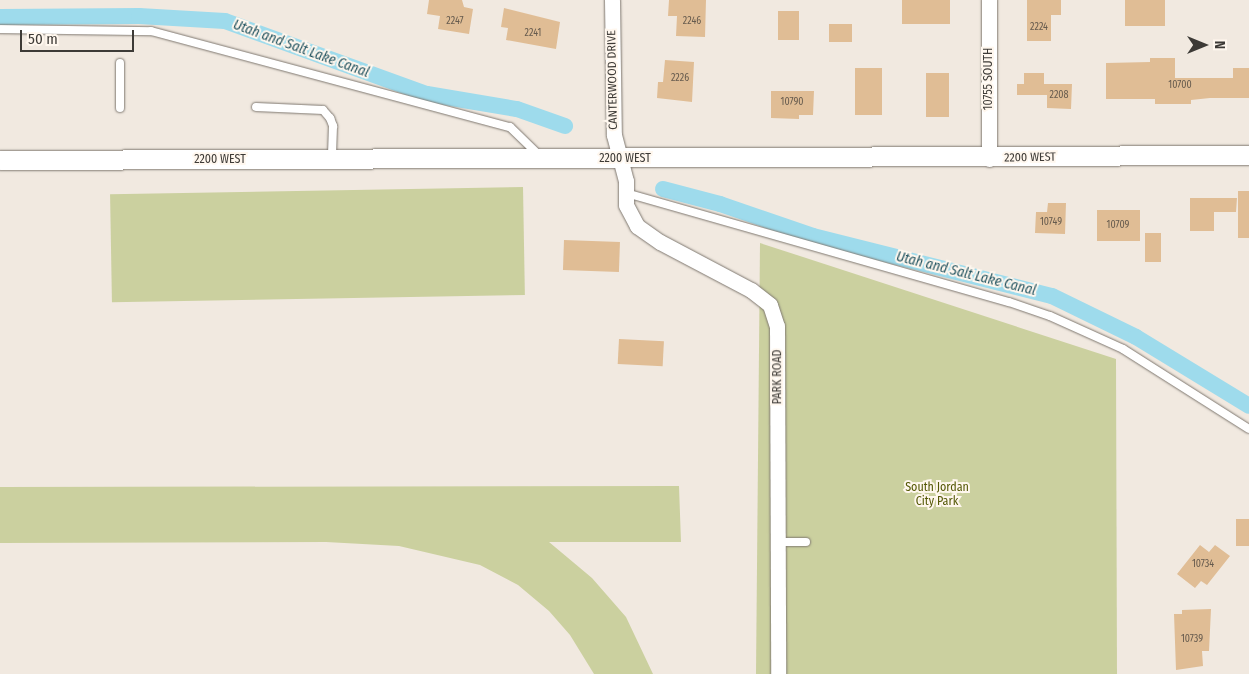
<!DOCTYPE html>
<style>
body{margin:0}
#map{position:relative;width:1249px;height:674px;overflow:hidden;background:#f1e9e0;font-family:"Fira Sans Condensed",sans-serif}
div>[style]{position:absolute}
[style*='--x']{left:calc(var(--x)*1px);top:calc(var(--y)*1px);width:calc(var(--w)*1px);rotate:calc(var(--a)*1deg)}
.green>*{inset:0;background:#cbd09f;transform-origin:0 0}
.canal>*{height:16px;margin:-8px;padding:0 8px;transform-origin:8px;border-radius:8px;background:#9edbec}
.building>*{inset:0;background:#e0bd95;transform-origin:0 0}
.roads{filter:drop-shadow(0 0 1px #7f7870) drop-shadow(0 0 1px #7f7870)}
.service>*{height:8px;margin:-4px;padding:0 4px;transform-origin:4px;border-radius:4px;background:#fff}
.minor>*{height:15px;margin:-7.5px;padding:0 7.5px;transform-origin:7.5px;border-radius:7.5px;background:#fff}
.tertiary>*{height:19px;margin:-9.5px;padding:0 9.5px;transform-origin:9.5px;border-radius:9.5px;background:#fff}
span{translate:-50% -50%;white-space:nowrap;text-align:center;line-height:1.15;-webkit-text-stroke:4px #fff7ee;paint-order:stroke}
.number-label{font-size:10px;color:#665b4e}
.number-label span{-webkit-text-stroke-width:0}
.street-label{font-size:12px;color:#3d3a36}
.park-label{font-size:12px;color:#545805}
.water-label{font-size:14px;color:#1e515e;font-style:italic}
.north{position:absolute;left:1179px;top:20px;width:50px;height:50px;-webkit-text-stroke:4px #fff7ee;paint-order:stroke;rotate:90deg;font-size:14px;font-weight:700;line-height:20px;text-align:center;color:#3d3a36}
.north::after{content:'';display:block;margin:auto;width:18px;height:22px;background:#3d3a36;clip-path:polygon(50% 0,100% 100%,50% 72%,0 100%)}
.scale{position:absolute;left:20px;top:30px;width:114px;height:22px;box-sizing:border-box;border:2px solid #3d3a36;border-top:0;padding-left:6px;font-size:15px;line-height:18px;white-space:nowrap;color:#3d3a36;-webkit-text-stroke:4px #fff7ee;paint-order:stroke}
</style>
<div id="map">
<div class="green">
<div style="left:523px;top:187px;width:108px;height:413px;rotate:89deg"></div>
<div style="clip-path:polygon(760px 243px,1116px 359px,1117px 674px,756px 674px)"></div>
<div style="clip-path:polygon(679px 486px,681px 542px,549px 542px,592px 578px,626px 617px,653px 674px,594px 674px,570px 635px,549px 611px,518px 585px,480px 565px,399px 546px,326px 542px,0 543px,0 487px)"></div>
</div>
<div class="canal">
<div style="--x:0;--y:17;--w:139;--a:-0.4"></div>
<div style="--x:139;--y:16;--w:86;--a:3.3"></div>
<div style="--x:225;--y:21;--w:215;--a:19.9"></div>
<div style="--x:427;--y:94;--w:91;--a:9.5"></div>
<div style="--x:517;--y:109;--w:51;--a:19.5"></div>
<div style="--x:663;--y:189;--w:59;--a:14.7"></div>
<div style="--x:720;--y:204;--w:98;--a:19"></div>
<div style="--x:813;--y:236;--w:246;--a:14.1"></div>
<div style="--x:1052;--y:296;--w:93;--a:26"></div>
<div style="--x:1136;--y:337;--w:132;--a:31.4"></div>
</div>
<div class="building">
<div style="clip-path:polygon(429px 0,462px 0,464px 7px,473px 9px,469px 34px,438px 29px,440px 16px,427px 14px)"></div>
<div style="clip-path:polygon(669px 0,706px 0,705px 37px,676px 36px,677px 16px,668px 16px)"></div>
<div style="left:902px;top:0;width:48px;height:24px"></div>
<div style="clip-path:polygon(1027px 0,1061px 0,1061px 15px,1051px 15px,1051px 41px,1027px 41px)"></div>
<div style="left:1125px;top:0;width:40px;height:26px"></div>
<div style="clip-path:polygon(504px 8px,560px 22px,556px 49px,506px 40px,508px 28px,501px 27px)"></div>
<div style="left:778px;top:11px;width:21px;height:29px"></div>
<div style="left:829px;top:24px;width:23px;height:18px"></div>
<div style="clip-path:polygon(1150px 58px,1175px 58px,1175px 78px,1233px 78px,1233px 68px,1249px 68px,1249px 98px,1210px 98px,1191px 100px,1191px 104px,1155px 104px,1155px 99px,1106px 99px,1106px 63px,1150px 62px)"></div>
<div style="clip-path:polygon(665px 60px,694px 62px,692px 102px,657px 98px,658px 82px,663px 82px)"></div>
<div style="left:855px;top:68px;width:27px;height:47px"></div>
<div style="left:926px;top:73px;width:23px;height:44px"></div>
<div style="clip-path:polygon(1024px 73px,1044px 73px,1044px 84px,1072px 84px,1071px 109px,1047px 108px,1047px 95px,1017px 95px,1017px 84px,1024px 84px)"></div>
<div style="clip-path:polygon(771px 91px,814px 91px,813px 115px,799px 115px,799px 119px,771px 118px)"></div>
<div style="left:1238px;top:191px;width:11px;height:47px"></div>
<div style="clip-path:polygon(1190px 198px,1237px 198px,1236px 212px,1214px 212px,1214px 231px,1190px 231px)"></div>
<div style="clip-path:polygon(1048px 203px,1066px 203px,1065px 234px,1035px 233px,1036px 212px,1047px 212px)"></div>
<div style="left:1097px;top:210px;width:43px;height:31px"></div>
<div style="left:1145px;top:233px;width:16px;height:29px"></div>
<div style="left:564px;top:240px;width:56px;height:30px;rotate:2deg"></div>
<div style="left:619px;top:339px;width:45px;height:25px;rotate:3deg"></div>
<div style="left:1236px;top:519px;width:13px;height:27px"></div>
<div style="clip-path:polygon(1200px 545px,1209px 552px,1215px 545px,1230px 556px,1207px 585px,1201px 581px,1195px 588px,1177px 574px)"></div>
<div style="clip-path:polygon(1211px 609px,1209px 651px,1202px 651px,1203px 666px,1176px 670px,1174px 614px,1182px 614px,1182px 610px)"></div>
</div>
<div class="roads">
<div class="service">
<div style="--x:0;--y:29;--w:151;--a:0.8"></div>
<div style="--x:151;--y:31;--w:372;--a:15"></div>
<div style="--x:510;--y:127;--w:40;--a:44"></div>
<div style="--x:120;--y:63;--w:45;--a:90"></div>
<div style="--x:256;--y:107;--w:67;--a:2.6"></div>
<div style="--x:323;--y:110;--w:11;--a:49"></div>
<div style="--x:330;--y:118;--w:9;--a:69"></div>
<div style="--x:333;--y:126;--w:32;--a:92"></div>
<div style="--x:626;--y:193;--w:398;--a:15.9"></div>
<div style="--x:1009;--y:302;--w:43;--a:18.9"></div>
<div style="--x:1050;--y:316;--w:80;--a:24.3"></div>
<div style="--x:1123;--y:349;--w:149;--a:32.4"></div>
<div style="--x:778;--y:542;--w:28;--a:0"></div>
</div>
<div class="minor">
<div style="--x:612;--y:0;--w:135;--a:89.2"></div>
<div style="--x:614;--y:135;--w:48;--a:75.4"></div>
<div style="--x:626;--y:181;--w:24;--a:90"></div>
<div style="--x:626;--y:205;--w:24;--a:62"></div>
<div style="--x:637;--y:226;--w:28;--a:35"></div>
<div style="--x:660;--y:242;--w:103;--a:27.8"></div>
<div style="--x:751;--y:290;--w:24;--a:38"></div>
<div style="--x:770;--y:305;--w:22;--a:72"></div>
<div style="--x:777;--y:326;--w:348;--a:89.8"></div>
<div style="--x:989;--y:0;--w:159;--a:90"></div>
</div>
<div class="tertiary">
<div style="--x:0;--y:160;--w:1249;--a:-0.23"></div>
</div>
</div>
<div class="number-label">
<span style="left:455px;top:22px">2247</span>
<span style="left:692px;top:22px">2246</span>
<span style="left:1039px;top:28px">2224</span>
<span style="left:533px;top:34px">2241</span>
<span style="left:680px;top:79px">2226</span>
<span style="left:1180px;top:86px">10700</span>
<span style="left:1059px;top:96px">2208</span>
<span style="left:792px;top:103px">10790</span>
<span style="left:1051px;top:223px">10749</span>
<span style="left:1118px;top:226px">10709</span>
<span style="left:1203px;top:565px">10734</span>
<span style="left:1192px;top:640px">10739</span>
</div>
<div class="street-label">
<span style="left:989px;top:79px;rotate:-90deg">10755 SOUTH</span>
<span style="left:613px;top:80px;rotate:-91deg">CANTERWOOD DRIVE</span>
<span style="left:1030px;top:158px;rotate:-1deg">2200 WEST</span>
<span style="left:625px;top:159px">2200 WEST</span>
<span style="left:220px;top:160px">2200 WEST</span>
<span style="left:778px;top:377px;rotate:-90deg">PARK ROAD</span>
</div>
<div class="park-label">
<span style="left:937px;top:495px">South Jordan<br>City Park</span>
</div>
<div class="water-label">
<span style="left:301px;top:49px;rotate:20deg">Utah and Salt Lake Canal</span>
<span style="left:966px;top:274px;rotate:14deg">Utah and Salt Lake Canal</span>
</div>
<div class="north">N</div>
<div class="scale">50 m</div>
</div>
